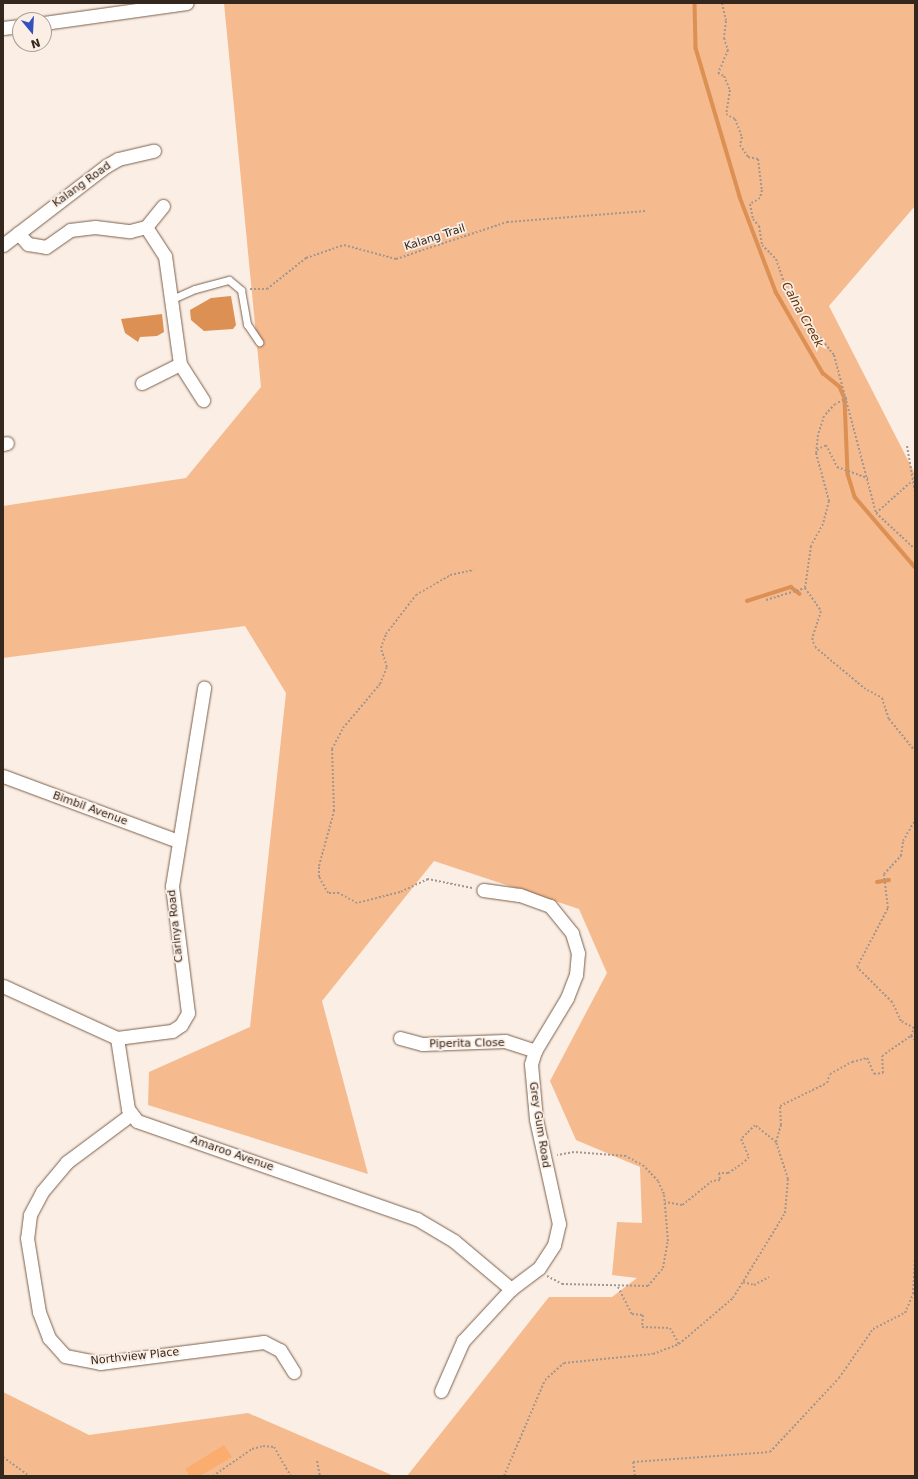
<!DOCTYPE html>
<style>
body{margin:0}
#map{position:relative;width:918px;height:1479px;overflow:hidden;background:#fbeee4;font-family:"DejaVu Sans",sans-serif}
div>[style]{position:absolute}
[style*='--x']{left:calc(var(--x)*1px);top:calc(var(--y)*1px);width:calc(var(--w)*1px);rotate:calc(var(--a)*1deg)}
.green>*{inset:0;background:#f5ba8e}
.water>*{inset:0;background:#dc9053}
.stream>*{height:3.5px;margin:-1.75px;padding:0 1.75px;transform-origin:1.75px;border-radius:1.75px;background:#dc9053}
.building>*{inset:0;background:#fbad70}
.path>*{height:2px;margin-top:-1px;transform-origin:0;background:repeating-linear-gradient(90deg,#a4978e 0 2px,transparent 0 4px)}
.roads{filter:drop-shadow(0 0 1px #7c604b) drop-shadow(0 0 1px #7c604b)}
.lane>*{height:7px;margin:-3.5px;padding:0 3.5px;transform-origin:3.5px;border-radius:3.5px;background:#fff}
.street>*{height:13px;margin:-6.5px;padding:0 6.5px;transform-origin:6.5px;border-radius:6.5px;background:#fff}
span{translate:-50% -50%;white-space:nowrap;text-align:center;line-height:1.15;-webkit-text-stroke:3.5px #fbeee4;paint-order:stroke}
.street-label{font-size:11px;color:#33271e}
.water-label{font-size:12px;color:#653402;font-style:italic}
.frame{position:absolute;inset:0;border:4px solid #33271e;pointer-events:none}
.north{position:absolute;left:12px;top:12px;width:40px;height:40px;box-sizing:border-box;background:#fbeee4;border:1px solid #ab9e95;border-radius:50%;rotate:162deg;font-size:11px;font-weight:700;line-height:16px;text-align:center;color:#33271e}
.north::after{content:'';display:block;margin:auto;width:14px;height:18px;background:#3350c1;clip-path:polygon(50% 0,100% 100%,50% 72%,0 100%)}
</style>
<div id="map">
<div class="green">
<div style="clip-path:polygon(224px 3px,915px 3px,915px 206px,829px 306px,915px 474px,915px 1476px,407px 1476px,549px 1297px,612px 1297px,637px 1278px,612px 1275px,617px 1222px,642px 1223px,640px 1167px,576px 1140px,550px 1081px,607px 973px,579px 909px,434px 861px,322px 1001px,368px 1174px,148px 1105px,149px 1072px,250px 1027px,286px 693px,245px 626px,3px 658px,3px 506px,186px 478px,261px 387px)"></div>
<div style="clip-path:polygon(3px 1392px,89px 1435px,248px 1413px,394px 1476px,3px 1476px)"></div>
</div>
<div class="water">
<div style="clip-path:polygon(231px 296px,236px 325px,233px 329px,204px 331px,191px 320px,190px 310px,211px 298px)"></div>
<div style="clip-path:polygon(162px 314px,164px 332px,157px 336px,140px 337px,138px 342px,125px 333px,121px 319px)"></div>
</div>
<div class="stream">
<div style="--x:695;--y:3;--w:45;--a:88.7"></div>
<div style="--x:696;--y:48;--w:155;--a:73.5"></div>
<div style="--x:740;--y:197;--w:102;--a:69.2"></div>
<div style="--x:776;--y:292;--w:94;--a:59.9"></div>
<div style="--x:823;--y:373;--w:22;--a:39"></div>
<div style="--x:840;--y:387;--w:13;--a:67"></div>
<div style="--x:845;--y:399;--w:75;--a:87.7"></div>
<div style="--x:848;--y:474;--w:24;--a:73"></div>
<div style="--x:855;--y:497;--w:92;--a:49.4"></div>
<div style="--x:747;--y:601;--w:46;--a:-17.7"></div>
<div style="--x:791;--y:587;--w:11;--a:38"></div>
<div style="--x:877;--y:882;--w:12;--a:-9"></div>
</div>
<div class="building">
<div style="clip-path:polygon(224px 1445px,232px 1457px,200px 1476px,190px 1476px,185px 1469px)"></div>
</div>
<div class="path">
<div style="--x:722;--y:3;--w:18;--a:77"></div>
<div style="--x:726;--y:21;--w:17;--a:97"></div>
<div style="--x:724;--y:38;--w:13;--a:72"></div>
<div style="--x:728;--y:50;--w:25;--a:113"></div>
<div style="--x:718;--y:73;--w:7;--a:27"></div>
<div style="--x:724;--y:76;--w:15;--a:67"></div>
<div style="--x:730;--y:90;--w:24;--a:99"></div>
<div style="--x:726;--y:114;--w:10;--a:29"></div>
<div style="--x:735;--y:119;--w:19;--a:69"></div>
<div style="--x:742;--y:137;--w:8;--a:104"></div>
<div style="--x:740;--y:145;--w:14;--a:56"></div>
<div style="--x:748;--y:157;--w:10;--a:11"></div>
<div style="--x:758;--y:159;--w:31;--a:83"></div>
<div style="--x:762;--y:190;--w:8;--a:104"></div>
<div style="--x:760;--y:198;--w:12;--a:149"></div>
<div style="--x:750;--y:204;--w:15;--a:79"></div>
<div style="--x:753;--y:219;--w:9;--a:49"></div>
<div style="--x:759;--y:226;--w:19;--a:81"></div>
<div style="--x:762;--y:245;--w:20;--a:45"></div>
<div style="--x:776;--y:259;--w:43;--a:71.1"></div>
<div style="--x:790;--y:300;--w:70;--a:51.3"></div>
<div style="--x:834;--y:355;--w:163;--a:75.1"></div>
<div style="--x:876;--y:513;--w:53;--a:42.7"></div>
<div style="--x:250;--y:289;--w:17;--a:0"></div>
<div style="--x:267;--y:289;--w:50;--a:-38.5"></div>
<div style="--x:306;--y:258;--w:40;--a:-18.9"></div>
<div style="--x:344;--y:245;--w:54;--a:15.1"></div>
<div style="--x:396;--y:259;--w:117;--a:-18.4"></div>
<div style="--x:507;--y:222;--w:139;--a:-4.5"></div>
<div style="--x:847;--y:398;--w:13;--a:153"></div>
<div style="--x:835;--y:404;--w:16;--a:133"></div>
<div style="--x:824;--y:416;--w:20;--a:108"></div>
<div style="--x:818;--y:435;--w:18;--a:96"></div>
<div style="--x:816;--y:453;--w:50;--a:74.8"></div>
<div style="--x:829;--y:501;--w:24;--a:105"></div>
<div style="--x:823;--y:524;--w:25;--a:119"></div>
<div style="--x:811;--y:546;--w:42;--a:98.1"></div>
<div style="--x:805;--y:588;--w:28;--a:55"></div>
<div style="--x:821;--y:611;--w:28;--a:108"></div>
<div style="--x:812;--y:638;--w:9;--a:72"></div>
<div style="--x:815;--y:647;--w:64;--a:39.9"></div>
<div style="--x:864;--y:688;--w:21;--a:29"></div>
<div style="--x:882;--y:698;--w:22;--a:72"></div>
<div style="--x:889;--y:719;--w:41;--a:50.9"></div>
<div style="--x:907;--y:446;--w:47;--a:80.1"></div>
<div style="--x:817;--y:450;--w:10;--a:-29"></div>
<div style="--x:826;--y:445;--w:25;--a:63"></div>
<div style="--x:837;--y:467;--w:33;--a:20"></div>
<div style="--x:876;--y:513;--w:47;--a:-41.5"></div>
<div style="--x:766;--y:600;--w:41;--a:-17.1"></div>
<div style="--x:472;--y:888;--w:45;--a:-168.4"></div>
<div style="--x:428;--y:879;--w:31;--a:155"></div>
<div style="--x:400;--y:892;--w:44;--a:165.7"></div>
<div style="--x:357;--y:903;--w:21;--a:-151"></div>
<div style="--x:339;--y:893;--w:11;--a:180"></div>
<div style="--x:328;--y:893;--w:18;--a:-119"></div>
<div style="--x:319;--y:877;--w:11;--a:-90"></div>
<div style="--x:319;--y:866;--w:57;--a:-74.7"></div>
<div style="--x:334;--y:811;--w:62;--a:-91.8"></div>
<div style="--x:332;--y:749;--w:24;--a:-62"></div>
<div style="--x:343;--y:728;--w:57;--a:-49.9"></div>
<div style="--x:380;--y:684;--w:18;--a:-68"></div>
<div style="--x:387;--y:667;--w:20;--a:-108"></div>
<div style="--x:381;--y:648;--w:15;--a:-70"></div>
<div style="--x:386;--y:634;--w:49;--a:-52.4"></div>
<div style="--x:416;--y:595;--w:39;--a:-30"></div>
<div style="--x:450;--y:575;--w:24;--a:-12"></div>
<div style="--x:911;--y:1036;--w:6;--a:45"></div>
<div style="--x:776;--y:1142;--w:18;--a:-74"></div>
<div style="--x:781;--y:1125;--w:19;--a:-93"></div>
<div style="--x:780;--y:1106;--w:52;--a:-26.1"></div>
<div style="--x:827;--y:1083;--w:9;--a:-72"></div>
<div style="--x:830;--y:1074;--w:25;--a:-29"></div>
<div style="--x:852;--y:1062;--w:16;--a:-15"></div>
<div style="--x:867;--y:1058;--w:17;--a:66"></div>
<div style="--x:874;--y:1074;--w:9;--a:-6"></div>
<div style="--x:883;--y:1073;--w:17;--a:-93"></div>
<div style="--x:882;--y:1056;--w:35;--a:-35"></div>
<div style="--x:911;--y:1036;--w:9;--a:-69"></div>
<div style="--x:914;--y:1028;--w:15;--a:-152"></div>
<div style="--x:901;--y:1021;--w:21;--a:-115"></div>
<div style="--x:892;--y:1002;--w:49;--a:-135"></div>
<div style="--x:857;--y:967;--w:67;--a:-62.3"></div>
<div style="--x:888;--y:908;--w:34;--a:-97"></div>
<div style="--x:884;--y:874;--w:25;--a:-47"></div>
<div style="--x:901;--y:856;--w:15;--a:-82"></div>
<div style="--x:903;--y:841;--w:24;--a:-60"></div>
<div style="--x:547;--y:1276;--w:17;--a:28"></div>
<div style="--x:562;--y:1284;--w:86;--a:1.3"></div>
<div style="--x:648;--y:1286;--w:23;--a:-50"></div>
<div style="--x:663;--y:1268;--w:27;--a:-80"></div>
<div style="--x:668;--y:1241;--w:47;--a:-94.9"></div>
<div style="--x:664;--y:1194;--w:14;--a:-115"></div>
<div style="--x:658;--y:1181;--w:21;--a:-133"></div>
<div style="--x:644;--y:1166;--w:21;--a:-151"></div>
<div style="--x:626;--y:1156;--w:52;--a:-175.6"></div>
<div style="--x:574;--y:1152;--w:17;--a:170"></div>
<div style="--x:743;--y:1282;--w:11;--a:15"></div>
<div style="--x:754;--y:1285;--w:17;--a:-28"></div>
<div style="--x:618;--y:1287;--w:30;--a:63"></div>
<div style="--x:632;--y:1314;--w:11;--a:5"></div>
<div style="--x:643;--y:1315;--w:12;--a:95"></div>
<div style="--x:642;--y:1327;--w:28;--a:2"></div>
<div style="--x:670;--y:1328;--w:18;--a:61"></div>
<div style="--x:3;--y:1457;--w:32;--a:36"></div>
<div style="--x:317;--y:1461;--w:15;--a:79"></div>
<div style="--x:213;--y:1476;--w:47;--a:-34.7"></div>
<div style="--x:252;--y:1449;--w:11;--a:-15"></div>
<div style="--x:263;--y:1446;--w:11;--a:5"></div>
<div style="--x:274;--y:1447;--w:34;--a:60"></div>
<div style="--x:504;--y:1476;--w:104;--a:-66.9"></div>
<div style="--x:545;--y:1380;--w:25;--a:-42"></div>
<div style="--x:564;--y:1363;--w:89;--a:-5.8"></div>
<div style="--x:653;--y:1354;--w:28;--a:-21"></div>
<div style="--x:679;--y:1344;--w:71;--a:-40.4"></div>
<div style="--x:733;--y:1298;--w:100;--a:-58.5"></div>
<div style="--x:785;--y:1213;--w:34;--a:-85"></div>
<div style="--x:788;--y:1179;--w:39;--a:-108"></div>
<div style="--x:776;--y:1142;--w:27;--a:-141"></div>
<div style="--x:755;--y:1125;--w:20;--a:135"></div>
<div style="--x:741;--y:1139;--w:20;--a:66"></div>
<div style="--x:749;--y:1157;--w:8;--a:135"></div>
<div style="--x:743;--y:1163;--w:18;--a:146"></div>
<div style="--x:728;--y:1173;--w:9;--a:180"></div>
<div style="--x:719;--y:1173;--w:7;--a:82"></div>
<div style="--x:720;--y:1180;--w:8;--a:173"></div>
<div style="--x:712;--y:1181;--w:38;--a:141"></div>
<div style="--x:682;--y:1205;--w:17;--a:-170"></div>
<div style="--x:635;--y:1476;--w:14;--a:-98"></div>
<div style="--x:633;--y:1462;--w:137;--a:-4.2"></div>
<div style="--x:770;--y:1452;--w:101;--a:-47"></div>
<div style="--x:839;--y:1378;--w:60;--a:-55.2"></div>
<div style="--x:873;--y:1329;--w:36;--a:-27"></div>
<div style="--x:905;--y:1313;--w:21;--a:-67"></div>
<div style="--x:913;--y:1294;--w:37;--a:-87"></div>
</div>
<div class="roads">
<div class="lane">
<div style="--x:170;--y:300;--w:27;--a:-24"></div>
<div style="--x:195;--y:289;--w:35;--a:-15"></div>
<div style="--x:229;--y:280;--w:16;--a:40"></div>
<div style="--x:241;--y:290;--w:35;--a:80"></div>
<div style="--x:247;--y:324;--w:22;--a:56"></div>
</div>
<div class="street">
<div style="--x:44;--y:23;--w:144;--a:-8"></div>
<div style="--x:3;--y:28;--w:17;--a:-7"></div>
<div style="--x:146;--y:227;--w:35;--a:57"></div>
<div style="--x:165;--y:256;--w:109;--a:82.1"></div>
<div style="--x:180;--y:364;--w:43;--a:57.4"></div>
<div style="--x:18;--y:233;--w:15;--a:48"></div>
<div style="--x:28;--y:244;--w:18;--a:9"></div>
<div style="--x:46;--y:247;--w:29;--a:-35"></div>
<div style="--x:70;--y:230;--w:25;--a:-7"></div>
<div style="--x:95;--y:227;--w:35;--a:7"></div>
<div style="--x:130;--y:231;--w:16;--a:-14"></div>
<div style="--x:146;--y:227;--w:27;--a:-51"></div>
<div style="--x:3;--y:245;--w:130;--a:-37.5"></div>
<div style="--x:106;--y:166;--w:14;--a:-30"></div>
<div style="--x:118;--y:159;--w:37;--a:-13"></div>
<div style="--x:142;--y:383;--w:42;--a:-26.6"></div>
<div style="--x:3;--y:444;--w:4;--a:-14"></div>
<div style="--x:3;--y:776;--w:187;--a:20.4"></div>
<div style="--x:3;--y:986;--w:125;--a:24.5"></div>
<div style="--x:117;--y:1038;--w:72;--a:81.2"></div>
<div style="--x:128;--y:1109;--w:15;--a:53"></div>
<div style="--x:137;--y:1121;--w:297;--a:19.3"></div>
<div style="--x:417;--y:1219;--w:43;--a:30.7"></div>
<div style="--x:454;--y:1241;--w:75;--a:40.1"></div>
<div style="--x:117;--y:1038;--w:55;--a:-7.3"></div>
<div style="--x:172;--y:1031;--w:11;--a:-34"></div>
<div style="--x:181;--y:1025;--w:14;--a:-60"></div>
<div style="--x:188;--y:1013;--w:128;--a:-97.2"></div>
<div style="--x:172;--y:886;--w:201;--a:-80.8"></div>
<div style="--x:400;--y:1038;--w:23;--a:15"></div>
<div style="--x:422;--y:1044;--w:83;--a:-2.1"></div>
<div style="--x:505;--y:1041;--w:32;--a:18"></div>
<div style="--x:130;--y:1115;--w:79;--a:143.3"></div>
<div style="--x:67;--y:1162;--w:39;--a:130"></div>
<div style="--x:42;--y:1192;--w:26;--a:118"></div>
<div style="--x:30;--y:1215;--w:23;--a:97"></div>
<div style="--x:27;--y:1238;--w:75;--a:80.8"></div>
<div style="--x:39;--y:1312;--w:28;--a:69"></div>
<div style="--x:49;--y:1338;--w:24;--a:48"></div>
<div style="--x:65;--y:1356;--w:36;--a:11"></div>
<div style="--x:100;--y:1363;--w:165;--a:-7.3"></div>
<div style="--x:264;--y:1342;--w:18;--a:27"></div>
<div style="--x:280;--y:1350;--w:26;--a:58"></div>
<div style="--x:441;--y:1391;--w:55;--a:-66.3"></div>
<div style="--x:463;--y:1341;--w:71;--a:-47.3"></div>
<div style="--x:511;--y:1289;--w:35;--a:-37"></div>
<div style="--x:539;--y:1268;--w:27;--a:-57"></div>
<div style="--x:554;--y:1245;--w:22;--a:-77"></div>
<div style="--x:559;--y:1224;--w:107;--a:-102.4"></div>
<div style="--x:536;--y:1119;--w:55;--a:-95.2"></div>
<div style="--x:531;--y:1064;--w:14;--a:-73"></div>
<div style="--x:535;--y:1051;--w:62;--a:-58.9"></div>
<div style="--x:567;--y:998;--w:25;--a:-69"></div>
<div style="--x:576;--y:975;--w:22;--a:-85"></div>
<div style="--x:578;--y:953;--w:21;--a:-107"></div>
<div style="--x:572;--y:933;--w:35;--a:-129"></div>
<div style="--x:550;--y:906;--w:33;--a:-160"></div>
<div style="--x:519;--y:895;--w:36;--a:-172"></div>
</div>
</div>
<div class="street-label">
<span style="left:82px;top:185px;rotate:-36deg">Kalang Road</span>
<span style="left:435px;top:238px;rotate:-18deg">Kalang Trail</span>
<span style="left:90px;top:809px;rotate:20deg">Bimbil Avenue</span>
<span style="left:176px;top:926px;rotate:-96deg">Carinya Road</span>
<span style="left:467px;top:1044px;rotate:-1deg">Piperita Close</span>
<span style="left:539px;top:1125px;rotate:81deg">Grey Gum Road</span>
<span style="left:232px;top:1154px;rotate:19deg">Amaroo Avenue</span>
<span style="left:135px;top:1357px;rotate:-6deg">Northview Place</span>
</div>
<div class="water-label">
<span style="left:802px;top:315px;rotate:61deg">Calna Creek</span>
</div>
<div class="frame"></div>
<div class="north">N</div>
</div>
